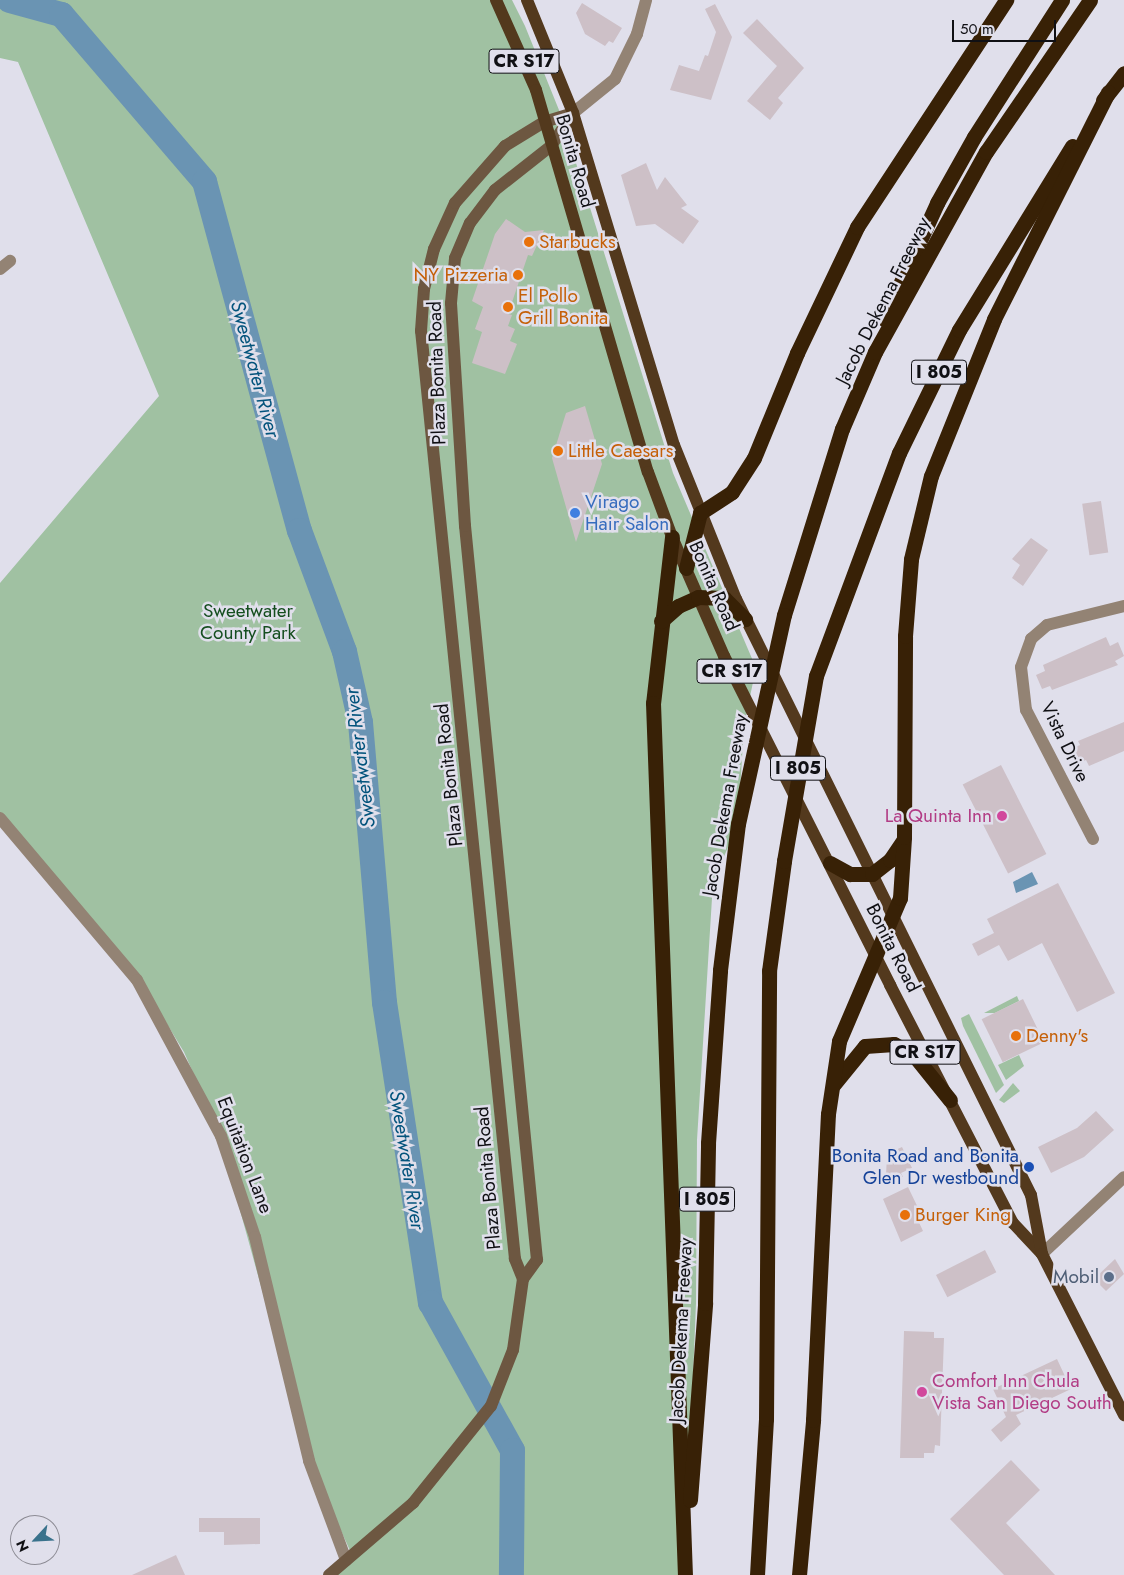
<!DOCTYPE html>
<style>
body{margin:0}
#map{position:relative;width:1124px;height:1575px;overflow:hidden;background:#e0dfeb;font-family:Jost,sans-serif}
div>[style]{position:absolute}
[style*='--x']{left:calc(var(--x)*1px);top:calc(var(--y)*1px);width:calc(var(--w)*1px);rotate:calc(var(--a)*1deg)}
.green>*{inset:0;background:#a0c1a2}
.water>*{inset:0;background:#6a94b3}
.river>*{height:25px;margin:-12.5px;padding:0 12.5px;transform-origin:12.5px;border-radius:12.5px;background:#6a94b3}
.building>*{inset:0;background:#cdc0c7;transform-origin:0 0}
.street>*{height:12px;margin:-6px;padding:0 6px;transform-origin:6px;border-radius:6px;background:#938374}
.secondary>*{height:12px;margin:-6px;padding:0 6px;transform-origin:6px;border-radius:6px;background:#6d5741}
.primary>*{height:12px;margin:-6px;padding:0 6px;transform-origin:6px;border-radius:6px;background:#53391d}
.highway>*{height:15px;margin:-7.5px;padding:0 7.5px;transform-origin:7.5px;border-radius:7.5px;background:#382106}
.highway-bridge>*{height:15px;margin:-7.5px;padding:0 7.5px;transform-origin:7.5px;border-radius:7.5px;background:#382106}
.dots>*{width:14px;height:14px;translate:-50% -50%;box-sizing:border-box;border:2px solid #e0dfeb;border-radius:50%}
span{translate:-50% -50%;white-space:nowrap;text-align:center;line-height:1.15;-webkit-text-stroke:5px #e0dfeb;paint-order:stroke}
.shield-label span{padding:1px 4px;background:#e0dfeb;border:1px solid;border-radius:4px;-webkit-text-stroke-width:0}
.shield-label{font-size:18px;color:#101014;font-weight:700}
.street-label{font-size:19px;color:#101014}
.food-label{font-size:19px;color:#c56008}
.left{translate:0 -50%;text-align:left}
.right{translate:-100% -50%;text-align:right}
.shop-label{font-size:19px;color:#366cbe}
.park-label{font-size:19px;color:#154e1f}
.hotel-label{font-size:19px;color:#b23c85}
.transit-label{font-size:19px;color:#164399}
.service-label{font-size:19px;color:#4e5e75}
.water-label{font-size:20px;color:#03537c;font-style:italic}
.north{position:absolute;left:10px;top:1515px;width:50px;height:50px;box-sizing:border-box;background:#e0dfeb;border:1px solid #8d8c95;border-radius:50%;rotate:245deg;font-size:14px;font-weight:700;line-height:20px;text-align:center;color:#101014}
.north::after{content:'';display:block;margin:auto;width:18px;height:22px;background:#3a728c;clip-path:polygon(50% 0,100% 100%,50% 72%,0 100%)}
.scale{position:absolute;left:952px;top:20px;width:104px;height:22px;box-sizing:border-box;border:2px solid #101014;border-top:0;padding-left:6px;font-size:15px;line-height:18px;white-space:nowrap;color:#101014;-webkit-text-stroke:4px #e0dfeb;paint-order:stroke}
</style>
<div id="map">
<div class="green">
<div style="clip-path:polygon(0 0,512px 0,525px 26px,561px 115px,673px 473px,756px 668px,744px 725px,738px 824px,713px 882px,697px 1140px,696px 1303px,685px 1575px,328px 1575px,352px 1555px,309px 1460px,217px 1127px,184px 1052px,133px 968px,0 814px,0 583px,159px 396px,18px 62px,0 58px)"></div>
<div style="clip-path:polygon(1017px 996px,1019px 1001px,995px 1013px,984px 1013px)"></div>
<div style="clip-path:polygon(969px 1014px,1004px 1085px,996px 1093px,963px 1026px,961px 1018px)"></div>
<div style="clip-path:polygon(1019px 1055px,1024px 1066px,1006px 1080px,998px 1065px)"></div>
<div style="clip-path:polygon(1013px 1083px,1020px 1091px,1004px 1103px,999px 1100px)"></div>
</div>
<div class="water">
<div style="clip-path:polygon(1032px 872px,1038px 884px,1016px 893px,1013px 882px)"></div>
</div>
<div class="river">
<div style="--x:9;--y:0;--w:54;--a:15.1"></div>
<div style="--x:61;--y:14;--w:220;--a:49.4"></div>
<div style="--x:204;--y:181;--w:362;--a:74.8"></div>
<div style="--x:299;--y:530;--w:129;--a:69.6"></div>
<div style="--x:344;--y:651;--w:73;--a:77.3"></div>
<div style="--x:360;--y:722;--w:281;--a:85.1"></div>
<div style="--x:384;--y:1002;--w:304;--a:81.3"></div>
<div style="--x:430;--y:1302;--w:169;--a:61"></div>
<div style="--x:512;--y:1450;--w:125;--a:90.5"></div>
</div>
<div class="building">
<div style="clip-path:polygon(582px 3px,622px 28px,613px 43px,609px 41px,605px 46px,585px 34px,576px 13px)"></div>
<div style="clip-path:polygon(715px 4px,732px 37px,711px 100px,670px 90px,679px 65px,699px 71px,705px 55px,708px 56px,716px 32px,705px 9px)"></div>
<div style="clip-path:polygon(757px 19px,804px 68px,778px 98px,783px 103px,770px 120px,747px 101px,777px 66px,743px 33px)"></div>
<div style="clip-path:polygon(646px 163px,657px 190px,665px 177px,687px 205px,681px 208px,699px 221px,683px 244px,655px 224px,636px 226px,621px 175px)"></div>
<div style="clip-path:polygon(506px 219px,525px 232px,544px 230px,532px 256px,528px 255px,508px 314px,512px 315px,508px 326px,515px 329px,510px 341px,517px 344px,505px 374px,472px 363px,482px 332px,475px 329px,483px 307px,472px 301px,495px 234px)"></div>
<div style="clip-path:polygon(585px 406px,602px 464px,576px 542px,552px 458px,566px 413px)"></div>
<div style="left:1101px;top:501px;width:52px;height:19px;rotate:82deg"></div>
<div style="clip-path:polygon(1031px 538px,1048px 550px,1023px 586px,1012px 578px,1020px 565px,1012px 559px)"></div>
<div style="clip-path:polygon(1106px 637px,1110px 646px,1118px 642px,1124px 656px,1115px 661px,1118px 665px,1052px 690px,1050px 686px,1042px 689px,1036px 675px,1045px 671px,1043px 665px)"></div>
<div style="clip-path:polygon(1124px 722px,1124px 751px,1089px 766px,1086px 760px,1077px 764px,1071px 749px,1080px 745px,1078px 741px)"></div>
<div style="left:1001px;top:765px;width:100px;height:43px;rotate:63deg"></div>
<div style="clip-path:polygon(1058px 883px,1115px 993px,1077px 1012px,1042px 943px,1008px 961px,999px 945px,978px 956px,972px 944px,994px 933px,987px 919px)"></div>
<div style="left:1023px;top:999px;width:48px;height:46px;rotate:64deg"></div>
<div style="clip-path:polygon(1096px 1111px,1114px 1130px,1084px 1157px,1051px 1173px,1038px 1147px,1077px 1128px)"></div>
<div style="clip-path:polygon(902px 1147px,912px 1168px,901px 1173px,903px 1177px,886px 1176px,887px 1154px)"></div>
<div style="clip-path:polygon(908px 1187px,921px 1214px,916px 1216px,923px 1231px,901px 1242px,883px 1199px)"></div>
<div style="left:985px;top:1250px;width:25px;height:55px;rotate:63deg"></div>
<div style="clip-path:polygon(1115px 1259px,1124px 1274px,1106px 1291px,1094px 1279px)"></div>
<div style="clip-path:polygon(904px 1331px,934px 1332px,934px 1338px,944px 1338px,940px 1446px,935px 1445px,934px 1453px,924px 1453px,924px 1458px,900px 1458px)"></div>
<div style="clip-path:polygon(1057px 1359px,1071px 1389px,1016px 1415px,1021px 1424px,1001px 1442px,991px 1430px,1006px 1417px,993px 1389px)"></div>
<div style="clip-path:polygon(1011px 1460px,1040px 1490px,1006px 1523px,1055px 1575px,1004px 1575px,950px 1519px)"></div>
<div style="clip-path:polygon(199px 1518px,260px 1518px,260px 1544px,224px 1545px,224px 1532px,199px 1532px)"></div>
<div style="clip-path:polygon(176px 1555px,185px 1575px,132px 1575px)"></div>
</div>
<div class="street">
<div style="--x:573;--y:113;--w:54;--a:-39"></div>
<div style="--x:615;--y:79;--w:50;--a:-63.9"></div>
<div style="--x:637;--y:34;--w:35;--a:-75"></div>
<div style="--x:0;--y:269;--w:13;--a:-39"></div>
<div style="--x:0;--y:818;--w:212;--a:49.8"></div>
<div style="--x:137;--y:980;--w:177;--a:61.7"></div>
<div style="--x:221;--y:1136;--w:107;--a:71.4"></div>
<div style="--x:255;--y:1237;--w:230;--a:76.4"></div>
<div style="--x:309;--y:1461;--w:106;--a:69.5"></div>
<div style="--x:1093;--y:839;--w:145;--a:-117.4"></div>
<div style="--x:1026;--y:710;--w:43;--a:-96.6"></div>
<div style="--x:1021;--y:667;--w:30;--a:-70"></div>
<div style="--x:1031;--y:639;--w:21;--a:-41"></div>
<div style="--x:1047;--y:625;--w:79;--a:-13.9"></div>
<div style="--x:1042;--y:1254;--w:112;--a:-43.2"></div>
</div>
<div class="secondary">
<div style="--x:523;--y:1279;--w:22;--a:-112"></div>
<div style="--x:515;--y:1259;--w:933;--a:-95.78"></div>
<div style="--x:421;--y:331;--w:42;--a:-85.9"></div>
<div style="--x:424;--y:289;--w:41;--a:-76"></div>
<div style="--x:434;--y:249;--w:51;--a:-65.5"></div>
<div style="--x:455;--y:203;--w:76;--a:-48.7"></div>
<div style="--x:505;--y:146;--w:46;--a:-31.6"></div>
<div style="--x:544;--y:122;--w:30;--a:-17"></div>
<div style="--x:329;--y:1575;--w:111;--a:-40.6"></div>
<div style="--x:413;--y:1503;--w:124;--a:-51.2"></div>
<div style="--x:491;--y:1406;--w:60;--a:-68.6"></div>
<div style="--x:513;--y:1350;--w:72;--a:-82"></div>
<div style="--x:523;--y:1279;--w:24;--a:-54"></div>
<div style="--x:537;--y:1260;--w:738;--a:-95.6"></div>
<div style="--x:465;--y:526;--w:223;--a:-93.6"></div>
<div style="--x:451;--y:303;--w:45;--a:-84.9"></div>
<div style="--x:455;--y:258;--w:38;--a:-67"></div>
<div style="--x:470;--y:223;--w:41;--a:-52.9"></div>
<div style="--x:495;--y:190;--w:71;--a:-38.2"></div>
<div style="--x:551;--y:146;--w:40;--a:-56"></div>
</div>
<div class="primary">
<div style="--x:496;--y:0;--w:98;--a:66"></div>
<div style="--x:536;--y:90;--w:398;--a:73.7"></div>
<div style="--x:648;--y:472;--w:69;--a:69.7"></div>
<div style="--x:672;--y:537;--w:130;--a:66.4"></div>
<div style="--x:724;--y:656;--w:369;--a:63.2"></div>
<div style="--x:890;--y:985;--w:268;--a:62.7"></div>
<div style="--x:1013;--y:1223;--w:42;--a:46.9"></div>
<div style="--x:527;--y:0;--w:122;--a:67.8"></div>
<div style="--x:573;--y:113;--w:347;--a:73.1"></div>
<div style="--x:674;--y:445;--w:166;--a:68.1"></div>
<div style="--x:736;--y:599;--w:665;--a:63.67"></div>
<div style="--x:1031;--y:1195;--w:60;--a:79.4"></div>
<div style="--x:1042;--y:1254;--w:181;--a:63"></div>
</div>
<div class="highway">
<div style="--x:1103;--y:100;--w:34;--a:-52"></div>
<div style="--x:884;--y:319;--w:128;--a:-65.4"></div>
<div style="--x:937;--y:203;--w:76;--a:-60.7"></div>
<div style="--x:974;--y:137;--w:163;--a:-57.3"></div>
<div style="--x:672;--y:537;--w:167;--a:96.5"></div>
<div style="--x:653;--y:703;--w:873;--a:87.9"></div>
<div style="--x:686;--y:568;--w:57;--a:-75.7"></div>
<div style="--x:700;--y:513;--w:38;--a:-33"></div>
<div style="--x:732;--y:492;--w:40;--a:-57.1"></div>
<div style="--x:754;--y:458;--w:113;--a:-67.7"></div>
<div style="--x:797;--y:353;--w:140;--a:-64.5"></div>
<div style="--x:857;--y:227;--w:272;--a:-56.7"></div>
<div style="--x:784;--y:615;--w:195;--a:-72.7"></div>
<div style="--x:842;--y:429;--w:84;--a:-66.8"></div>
<div style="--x:875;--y:352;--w:229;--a:-61"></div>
<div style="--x:986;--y:152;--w:184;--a:-55.6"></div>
<div style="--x:661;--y:621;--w:23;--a:-41"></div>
<div style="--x:678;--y:606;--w:22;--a:-24"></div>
<div style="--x:698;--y:597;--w:26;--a:2"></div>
<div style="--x:724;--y:598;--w:30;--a:45"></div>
<div style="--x:816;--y:676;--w:238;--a:-69.6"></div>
<div style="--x:899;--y:453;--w:137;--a:-64"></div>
<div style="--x:959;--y:330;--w:216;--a:-58.4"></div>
<div style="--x:830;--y:863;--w:23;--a:29"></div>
<div style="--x:850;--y:874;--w:22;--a:0"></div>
<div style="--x:872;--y:874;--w:23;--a:-38"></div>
<div style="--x:890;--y:860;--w:23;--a:-56"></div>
<div style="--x:834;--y:1084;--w:49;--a:-50.8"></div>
<div style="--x:865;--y:1046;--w:29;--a:-4"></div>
<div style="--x:894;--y:1044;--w:21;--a:28"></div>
<div style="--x:913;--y:1054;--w:59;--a:51.2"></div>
<div style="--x:690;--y:1500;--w:198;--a:-85.6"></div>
<div style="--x:705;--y:1303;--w:160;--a:-88.9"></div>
<div style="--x:708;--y:1143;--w:173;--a:-86"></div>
<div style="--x:720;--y:970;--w:147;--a:-83"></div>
<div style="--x:757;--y:1575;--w:156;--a:-86.7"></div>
<div style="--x:766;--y:1419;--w:448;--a:-89.6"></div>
<div style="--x:769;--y:971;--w:111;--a:-82.2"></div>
<div style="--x:799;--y:1575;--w:156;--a:-84.8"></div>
<div style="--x:813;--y:1420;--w:306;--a:-87.2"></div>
<div style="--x:828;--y:1114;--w:74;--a:-81.4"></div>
<div style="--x:839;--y:1041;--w:155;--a:-66.9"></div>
<div style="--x:900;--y:898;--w:61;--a:-86.2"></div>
<div style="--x:904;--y:837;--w:201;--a:-89.7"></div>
<div style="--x:905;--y:636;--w:77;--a:-85.5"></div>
<div style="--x:911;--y:559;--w:85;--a:-76.5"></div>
<div style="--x:931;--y:476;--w:169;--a:-68.1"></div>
<div style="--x:994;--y:319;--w:254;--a:-63.3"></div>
</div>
<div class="highway-bridge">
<div style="--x:738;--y:824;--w:214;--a:-77.6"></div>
<div style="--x:784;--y:861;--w:188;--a:-80.2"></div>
</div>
<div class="dots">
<div style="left:529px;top:242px;background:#e8710a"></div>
<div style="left:518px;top:275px;background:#e8710a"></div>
<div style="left:508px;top:307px;background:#e8710a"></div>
<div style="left:558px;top:451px;background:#e8710a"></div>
<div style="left:575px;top:513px;background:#3f7fe0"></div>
<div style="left:1002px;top:816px;background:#d1479c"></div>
<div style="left:1016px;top:1036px;background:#e8710a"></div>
<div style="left:1029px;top:1167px;background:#1a4fb4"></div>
<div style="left:905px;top:1215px;background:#e8710a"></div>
<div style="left:1109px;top:1277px;background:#5c6f8a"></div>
<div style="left:922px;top:1392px;background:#d1479c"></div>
</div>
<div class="shield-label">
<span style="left:524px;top:61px">CR S17</span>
<span style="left:939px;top:372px">I 805</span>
<span style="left:732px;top:671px">CR S17</span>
<span style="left:798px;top:768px">I 805</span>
<span style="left:925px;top:1052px">CR S17</span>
<span style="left:707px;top:1199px">I 805</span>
</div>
<div class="street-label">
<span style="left:575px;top:161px;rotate:74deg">Bonita Road</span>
<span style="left:883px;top:301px;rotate:-63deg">Jacob Dekema Freeway</span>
<span style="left:437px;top:373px;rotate:-92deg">Plaza Bonita Road</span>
<span style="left:714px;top:586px;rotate:66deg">Bonita Road</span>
<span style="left:1065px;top:742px;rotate:64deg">Vista Drive</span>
<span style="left:449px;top:775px;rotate:-96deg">Plaza Bonita Road</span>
<span style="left:725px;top:805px;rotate:-80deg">Jacob Dekema Freeway</span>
<span style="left:893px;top:948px;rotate:63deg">Bonita Road</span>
<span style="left:245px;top:1155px;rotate:69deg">Equitation Lane</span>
<span style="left:488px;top:1178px;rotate:-95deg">Plaza Bonita Road</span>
<span style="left:681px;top:1330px;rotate:-87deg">Jacob Dekema Freeway</span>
</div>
<div class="food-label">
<span class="left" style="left:539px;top:242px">Starbucks</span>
<span class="right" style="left:508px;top:275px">NY Pizzeria</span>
<span class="left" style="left:518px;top:307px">El Pollo<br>Grill Bonita</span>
<span class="left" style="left:568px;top:451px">Little Caesars</span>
<span class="left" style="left:1026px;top:1036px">Denny's</span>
<span class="left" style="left:915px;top:1215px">Burger King</span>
</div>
<div class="shop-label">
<span class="left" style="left:585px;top:513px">Virago<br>Hair Salon</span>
</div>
<div class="park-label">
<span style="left:248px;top:622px">Sweetwater<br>County Park</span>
</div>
<div class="hotel-label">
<span class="right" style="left:992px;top:816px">La Quinta Inn</span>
<span class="left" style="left:932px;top:1392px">Comfort Inn Chula<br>Vista San Diego South</span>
</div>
<div class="transit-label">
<span class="right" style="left:1019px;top:1167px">Bonita Road and Bonita<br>Glen Dr westbound</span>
</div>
<div class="service-label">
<span class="right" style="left:1099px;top:1277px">Mobil</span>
</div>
<div class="water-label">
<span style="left:255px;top:369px;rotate:75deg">Sweetwater River</span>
<span style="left:360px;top:758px;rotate:-97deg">Sweetwater River</span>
<span style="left:407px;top:1160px;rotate:81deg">Sweetwater River</span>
</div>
<div class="north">N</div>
<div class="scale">50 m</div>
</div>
